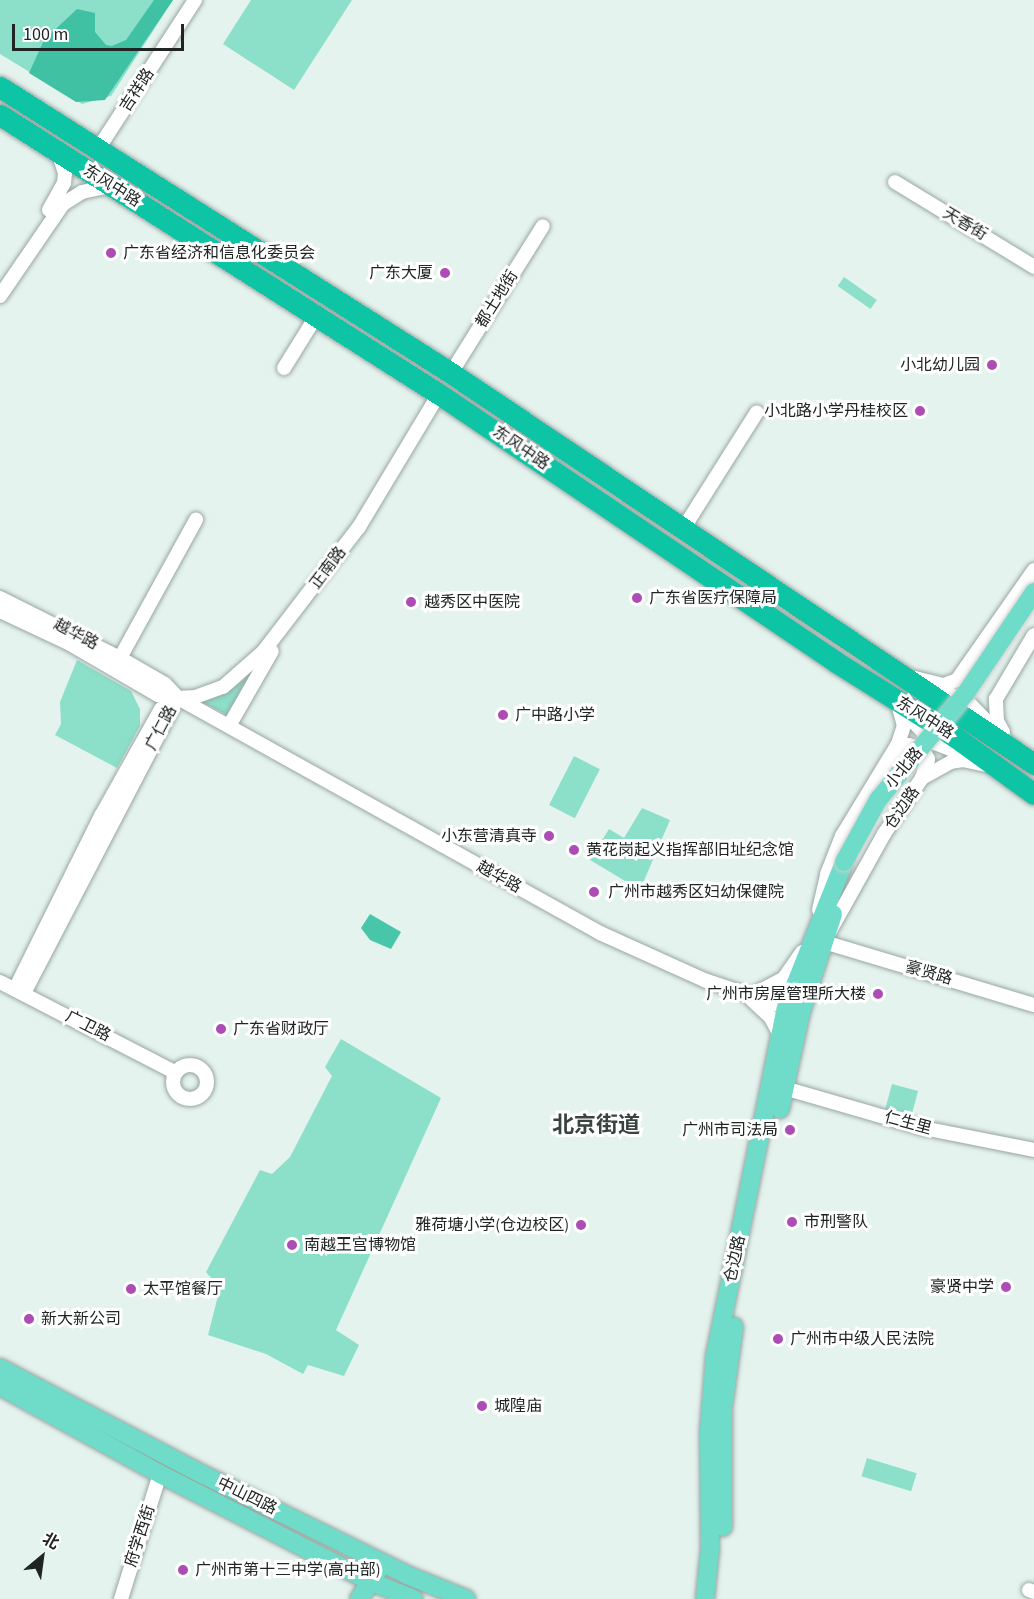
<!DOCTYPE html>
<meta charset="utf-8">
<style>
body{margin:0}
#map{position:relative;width:1034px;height:1599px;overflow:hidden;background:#e5f3ef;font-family:"Source Sans 3","Noto Sans SC",sans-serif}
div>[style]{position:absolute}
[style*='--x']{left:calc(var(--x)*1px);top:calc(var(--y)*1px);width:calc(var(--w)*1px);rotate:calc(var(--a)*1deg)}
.green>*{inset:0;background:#8cdfc8;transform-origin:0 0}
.forest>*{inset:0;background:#40c1a4}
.water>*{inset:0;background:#47c6a9}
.roads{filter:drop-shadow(0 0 2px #99a6a2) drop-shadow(0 0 2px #99a6a2)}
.minor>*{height:14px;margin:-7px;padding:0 7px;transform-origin:7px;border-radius:7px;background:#fff}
.minor>.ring{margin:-7px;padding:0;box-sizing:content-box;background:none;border:14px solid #fff;border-radius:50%}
.major>*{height:18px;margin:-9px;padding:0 9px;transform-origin:9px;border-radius:9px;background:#6edcc8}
.highway>*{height:21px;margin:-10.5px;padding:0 10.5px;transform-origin:10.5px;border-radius:10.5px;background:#0dc5a4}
.bridges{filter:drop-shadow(0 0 2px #cecfcf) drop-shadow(0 0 2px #cecfcf)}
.major-bridge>*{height:18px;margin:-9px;padding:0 9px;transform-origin:9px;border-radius:9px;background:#6edcc8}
.dots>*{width:16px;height:16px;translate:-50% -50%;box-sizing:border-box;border:3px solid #fff;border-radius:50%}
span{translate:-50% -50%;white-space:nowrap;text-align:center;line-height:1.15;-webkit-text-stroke:6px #fff;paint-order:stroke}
.street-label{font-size:16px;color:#202524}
.poi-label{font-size:16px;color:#202524}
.left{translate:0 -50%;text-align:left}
.right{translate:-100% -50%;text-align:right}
.district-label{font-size:22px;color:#394441;font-weight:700}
.north{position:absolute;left:12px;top:1527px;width:60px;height:60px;-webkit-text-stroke:4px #fff;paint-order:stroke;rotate:29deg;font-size:16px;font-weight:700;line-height:24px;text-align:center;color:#202524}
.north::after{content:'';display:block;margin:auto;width:21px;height:27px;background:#202524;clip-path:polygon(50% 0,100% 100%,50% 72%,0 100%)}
.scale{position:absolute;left:12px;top:24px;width:172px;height:27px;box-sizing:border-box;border:3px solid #202524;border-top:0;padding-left:8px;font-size:18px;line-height:21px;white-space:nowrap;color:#202524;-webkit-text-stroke:4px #fff;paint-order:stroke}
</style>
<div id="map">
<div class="green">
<div style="clip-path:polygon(0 0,173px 0,111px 96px,82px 104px,0 54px)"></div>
<div style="clip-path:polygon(251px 0,352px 0,294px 90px,223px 44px)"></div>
<div style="left:844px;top:277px;width:40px;height:11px;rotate:35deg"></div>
<div style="clip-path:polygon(77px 660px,131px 691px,140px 709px,140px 726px,117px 768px,55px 735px,61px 724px,60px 702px)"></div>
<div style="clip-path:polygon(255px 671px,229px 716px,200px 701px,228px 692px)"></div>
<div style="left:574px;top:756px;width:29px;height:55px;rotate:27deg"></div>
<div style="clip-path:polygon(642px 808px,670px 820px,640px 890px,590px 860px,609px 829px,624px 838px)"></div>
<div style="clip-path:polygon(341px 1039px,441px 1098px,336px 1330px,359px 1345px,344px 1376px,308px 1365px,303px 1374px,266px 1354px,208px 1335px,220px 1288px,206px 1272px,260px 1170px,272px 1174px,290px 1157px,332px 1076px,325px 1067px)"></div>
<div style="left:892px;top:1084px;width:27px;height:26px;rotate:15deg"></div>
<div style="left:867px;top:1458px;width:52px;height:19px;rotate:17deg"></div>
</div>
<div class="forest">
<div style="clip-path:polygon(154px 0,173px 0,105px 100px,76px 102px,29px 73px,44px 40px,77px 9px,95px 13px,95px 32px,106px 45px,112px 46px,126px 40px)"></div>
</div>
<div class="water">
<div style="clip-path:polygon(370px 914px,401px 932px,391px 949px,370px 940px,361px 928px)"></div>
</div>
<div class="roads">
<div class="minor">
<div style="--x:98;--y:149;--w:178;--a:-56.9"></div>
<div style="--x:895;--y:182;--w:163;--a:31.4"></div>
<div style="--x:49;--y:210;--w:31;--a:-61"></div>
<div style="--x:64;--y:183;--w:10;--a:-84"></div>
<div style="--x:65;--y:173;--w:22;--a:-108"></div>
<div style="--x:0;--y:296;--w:112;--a:-55.6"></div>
<div style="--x:63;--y:204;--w:22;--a:-32"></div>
<div style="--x:82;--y:192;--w:29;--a:-12"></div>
<div style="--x:284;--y:368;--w:62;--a:-58.1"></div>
<div style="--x:451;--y:373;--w:173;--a:-58"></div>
<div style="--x:683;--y:529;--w:138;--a:-57.7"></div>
<div style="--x:0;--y:598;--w:134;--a:26.6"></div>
<div style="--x:120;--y:658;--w:52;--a:30"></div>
<div style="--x:165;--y:684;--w:19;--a:47"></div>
<div style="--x:0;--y:611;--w:77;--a:25.2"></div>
<div style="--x:70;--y:644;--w:102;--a:30.1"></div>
<div style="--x:158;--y:695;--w:20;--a:9"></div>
<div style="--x:178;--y:698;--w:483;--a:29.1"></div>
<div style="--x:600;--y:933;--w:114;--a:24.3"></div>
<div style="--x:704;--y:980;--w:94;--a:18.6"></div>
<div style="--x:120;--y:658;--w:158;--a:-61.2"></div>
<div style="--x:915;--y:678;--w:30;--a:14"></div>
<div style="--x:944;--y:685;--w:14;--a:-21"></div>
<div style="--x:957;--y:680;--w:134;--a:-55"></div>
<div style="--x:936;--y:687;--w:39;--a:27"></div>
<div style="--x:971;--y:705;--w:37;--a:46"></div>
<div style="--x:903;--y:710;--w:43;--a:47.8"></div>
<div style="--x:932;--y:742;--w:39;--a:21"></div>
<div style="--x:229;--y:726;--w:86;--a:-60.2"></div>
<div style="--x:1003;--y:732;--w:13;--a:-119"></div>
<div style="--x:997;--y:721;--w:22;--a:-93"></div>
<div style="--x:996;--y:699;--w:74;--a:-59.3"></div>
<div style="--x:894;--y:754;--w:17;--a:-31"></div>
<div style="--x:909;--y:745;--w:14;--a:17"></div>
<div style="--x:922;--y:749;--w:12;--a:59"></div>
<div style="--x:928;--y:759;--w:20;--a:108"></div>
<div style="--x:986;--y:765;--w:24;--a:-168"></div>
<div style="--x:963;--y:760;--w:12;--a:171"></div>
<div style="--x:951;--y:762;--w:33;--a:151"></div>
<div style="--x:922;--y:778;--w:68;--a:124.2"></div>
<div style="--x:884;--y:834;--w:124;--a:119.1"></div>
<div style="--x:824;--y:942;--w:219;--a:16.7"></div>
<div style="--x:819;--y:910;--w:37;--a:-77"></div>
<div style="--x:827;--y:874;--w:41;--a:-68.5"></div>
<div style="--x:842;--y:836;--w:108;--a:-58.7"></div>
<div style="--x:898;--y:744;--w:19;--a:-72"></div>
<div style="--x:904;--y:726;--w:27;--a:-105"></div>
<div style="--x:0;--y:982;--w:198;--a:27.3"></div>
<div style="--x:15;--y:989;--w:193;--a:-63.6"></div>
<div style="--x:101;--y:816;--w:123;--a:-60.7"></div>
<div style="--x:161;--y:709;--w:20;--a:-33"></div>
<div style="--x:178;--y:698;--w:17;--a:-3"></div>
<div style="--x:195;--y:697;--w:30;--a:-20"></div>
<div style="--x:223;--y:687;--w:53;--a:-41.2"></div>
<div style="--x:263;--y:652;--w:158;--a:-52.5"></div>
<div style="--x:359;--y:527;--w:155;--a:-59"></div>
<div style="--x:24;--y:993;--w:331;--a:-62.5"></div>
<div style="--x:749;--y:997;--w:40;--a:-28"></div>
<div style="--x:784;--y:978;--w:32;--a:-55"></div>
<div style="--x:752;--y:1000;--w:26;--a:43"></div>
<div style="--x:771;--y:1018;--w:21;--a:62"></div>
<div class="ring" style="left:173px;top:1065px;width:20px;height:20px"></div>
<div style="--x:784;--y:1088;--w:145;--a:16.1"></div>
<div style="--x:923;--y:1128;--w:113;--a:11.2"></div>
<div style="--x:1029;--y:1590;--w:5;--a:22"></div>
<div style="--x:121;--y:1599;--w:131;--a:-72.7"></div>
</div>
<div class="major">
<div style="--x:780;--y:1109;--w:99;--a:-77.8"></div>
<div style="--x:801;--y:1012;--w:103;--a:-71.9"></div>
<div style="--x:0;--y:1368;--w:230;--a:27.7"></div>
<div style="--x:204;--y:1475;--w:226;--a:26.2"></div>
<div style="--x:407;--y:1575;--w:64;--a:22.1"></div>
<div style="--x:0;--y:1386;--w:183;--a:28.8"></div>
<div style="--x:160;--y:1474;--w:235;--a:27.1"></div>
<div style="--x:369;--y:1581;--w:48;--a:21.8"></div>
<div style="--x:723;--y:1527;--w:120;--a:-90"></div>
<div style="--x:723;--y:1407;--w:81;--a:-82.2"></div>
<div style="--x:359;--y:1599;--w:32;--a:-56"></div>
<div style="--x:705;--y:1599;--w:50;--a:-84.3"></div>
<div style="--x:710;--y:1549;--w:118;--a:-90.5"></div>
<div style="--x:709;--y:1431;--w:75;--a:-85.4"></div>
<div style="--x:715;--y:1356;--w:355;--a:-78.5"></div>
<div style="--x:786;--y:1008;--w:157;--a:-68.3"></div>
</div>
<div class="highway">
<div style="--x:0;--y:87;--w:534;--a:32.38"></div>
<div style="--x:451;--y:373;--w:702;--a:33.85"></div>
<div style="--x:0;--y:115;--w:520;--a:32.44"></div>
<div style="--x:439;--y:394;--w:479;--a:34"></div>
<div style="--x:836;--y:662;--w:141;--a:32.2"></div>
<div style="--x:955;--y:737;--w:97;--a:35.8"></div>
</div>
</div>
<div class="bridges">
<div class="major-bridge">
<div style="--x:844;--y:862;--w:71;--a:-61.3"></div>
<div style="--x:878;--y:800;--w:139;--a:-50.6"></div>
<div style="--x:966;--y:693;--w:122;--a:-56"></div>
</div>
</div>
<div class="dots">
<div style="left:111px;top:253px;background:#ac4cb4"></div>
<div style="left:445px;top:273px;background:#ac4cb4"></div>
<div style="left:992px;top:365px;background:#ac4cb4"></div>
<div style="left:920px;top:411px;background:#ac4cb4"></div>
<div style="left:637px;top:598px;background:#ac4cb4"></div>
<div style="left:411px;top:602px;background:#ac4cb4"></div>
<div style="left:503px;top:715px;background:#ac4cb4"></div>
<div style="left:549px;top:836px;background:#ac4cb4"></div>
<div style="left:574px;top:850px;background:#ac4cb4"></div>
<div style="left:594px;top:892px;background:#ac4cb4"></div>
<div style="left:878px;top:994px;background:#ac4cb4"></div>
<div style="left:221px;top:1029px;background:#ac4cb4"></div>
<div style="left:790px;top:1130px;background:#ac4cb4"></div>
<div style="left:792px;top:1222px;background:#ac4cb4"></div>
<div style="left:581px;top:1225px;background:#ac4cb4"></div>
<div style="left:292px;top:1245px;background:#ac4cb4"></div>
<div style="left:1006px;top:1287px;background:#ac4cb4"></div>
<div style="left:131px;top:1289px;background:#ac4cb4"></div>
<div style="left:29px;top:1319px;background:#ac4cb4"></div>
<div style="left:778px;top:1339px;background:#ac4cb4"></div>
<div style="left:482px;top:1406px;background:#ac4cb4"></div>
<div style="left:183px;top:1570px;background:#ac4cb4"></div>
</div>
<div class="street-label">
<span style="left:137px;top:90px;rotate:-57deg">吉祥路</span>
<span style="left:112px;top:186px;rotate:32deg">东风中路</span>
<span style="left:965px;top:224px;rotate:31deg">天香街</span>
<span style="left:497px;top:299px;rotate:-58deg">都土地街</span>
<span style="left:521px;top:448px;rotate:34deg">东风中路</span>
<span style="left:328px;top:568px;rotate:-53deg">正南路</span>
<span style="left:76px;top:634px;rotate:28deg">越华路</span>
<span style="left:925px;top:718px;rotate:32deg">东风中路</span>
<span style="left:161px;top:728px;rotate:-62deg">广仁路</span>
<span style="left:904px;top:768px;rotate:-50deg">小北路</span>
<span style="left:902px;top:808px;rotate:-55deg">仓边路</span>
<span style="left:499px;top:877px;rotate:29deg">越华路</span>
<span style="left:929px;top:973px;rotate:16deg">豪贤路</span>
<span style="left:88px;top:1026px;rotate:27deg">广卫路</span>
<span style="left:908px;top:1123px;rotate:15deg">仁生里</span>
<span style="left:735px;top:1259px;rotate:-78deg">仓边路</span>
<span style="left:247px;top:1496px;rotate:26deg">中山四路</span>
<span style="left:140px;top:1536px;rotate:-72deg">府学西街</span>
</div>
<div class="poi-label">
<span class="left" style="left:123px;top:253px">广东省经济和信息化委员会</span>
<span class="right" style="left:433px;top:273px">广东大厦</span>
<span class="right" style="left:980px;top:365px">小北幼儿园</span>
<span class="right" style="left:908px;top:411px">小北路小学丹桂校区</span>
<span class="left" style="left:649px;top:598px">广东省医疗保障局</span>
<span class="left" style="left:424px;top:602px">越秀区中医院</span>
<span class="left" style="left:515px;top:715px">广中路小学</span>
<span class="right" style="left:537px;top:836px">小东营清真寺</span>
<span class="left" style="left:586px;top:850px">黄花岗起义指挥部旧址纪念馆</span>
<span class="left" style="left:608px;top:892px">广州市越秀区妇幼保健院</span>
<span class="right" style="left:866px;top:994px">广州市房屋管理所大楼</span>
<span class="left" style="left:233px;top:1029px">广东省财政厅</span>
<span class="right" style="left:778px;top:1130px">广州市司法局</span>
<span class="left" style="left:804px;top:1222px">市刑警队</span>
<span class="right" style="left:569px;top:1225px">雅荷塘小学(仓边校区)</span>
<span class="left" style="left:304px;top:1245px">南越王宫博物馆</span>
<span class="right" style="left:994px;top:1287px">豪贤中学</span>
<span class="left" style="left:143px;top:1289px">太平馆餐厅</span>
<span class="left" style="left:41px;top:1319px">新大新公司</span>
<span class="left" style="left:790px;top:1339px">广州市中级人民法院</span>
<span class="left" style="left:494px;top:1406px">城隍庙</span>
<span class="left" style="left:195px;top:1570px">广州市第十三中学(高中部)</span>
</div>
<div class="district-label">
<span style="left:596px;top:1126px">北京街道</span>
</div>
<div class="north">北</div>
<div class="scale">100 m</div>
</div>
